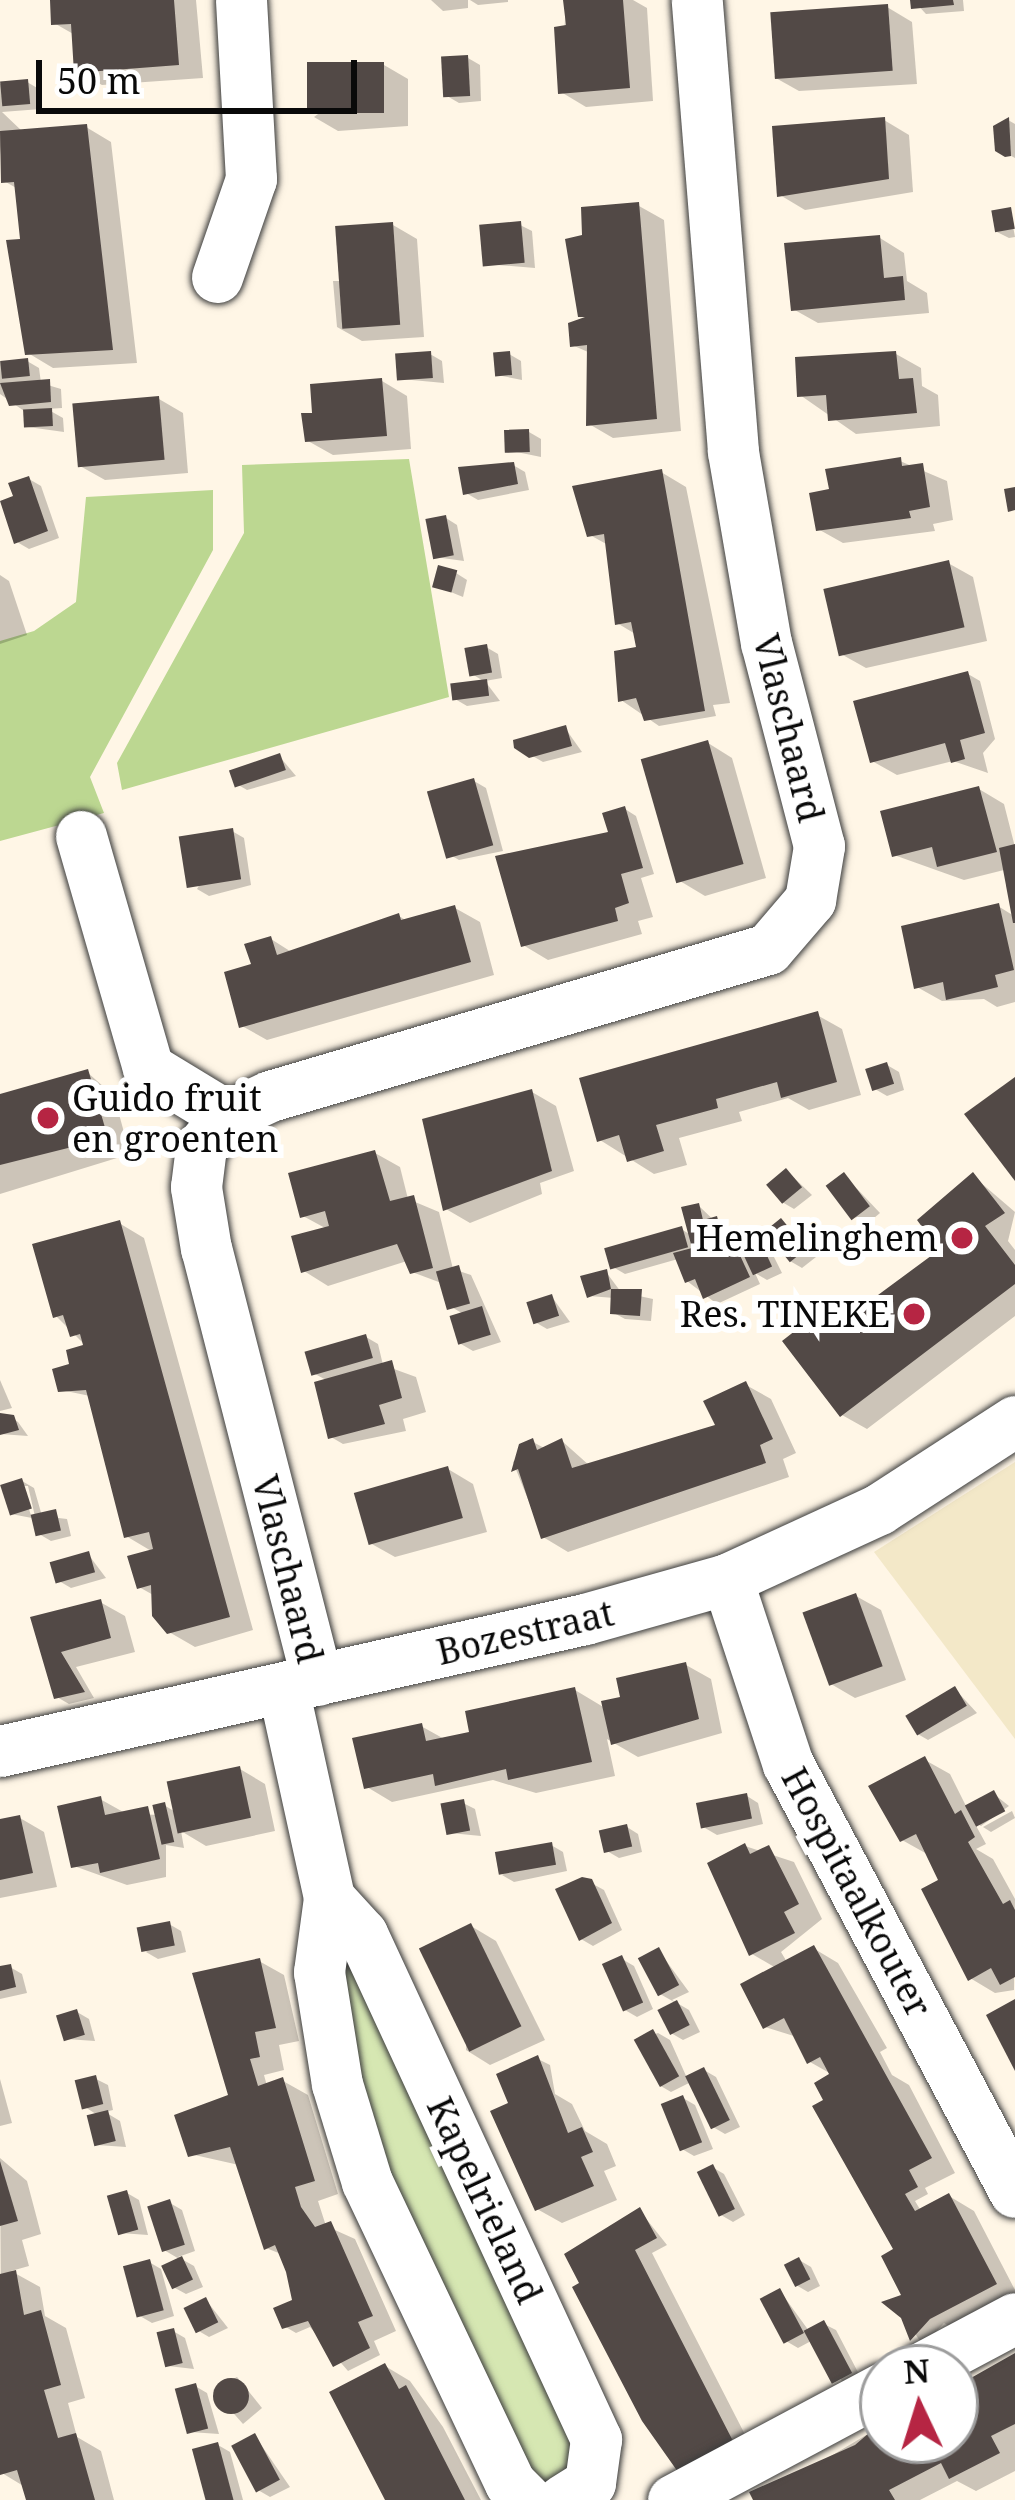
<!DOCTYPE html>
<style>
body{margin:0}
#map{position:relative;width:1015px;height:2500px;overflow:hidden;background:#fff6e6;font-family:"Noto Serif",serif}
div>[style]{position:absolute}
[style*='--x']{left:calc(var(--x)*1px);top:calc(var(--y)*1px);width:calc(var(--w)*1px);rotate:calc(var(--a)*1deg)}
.farmland>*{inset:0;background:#f3e8c8}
.green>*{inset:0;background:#d6e7b2}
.forest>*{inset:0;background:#bcd791}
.shadow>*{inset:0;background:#0003}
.building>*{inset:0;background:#524946;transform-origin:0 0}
.round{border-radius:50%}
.roads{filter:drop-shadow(0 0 3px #3c3c3c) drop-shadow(0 0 3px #3c3c3c)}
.street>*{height:51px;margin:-25.5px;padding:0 25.5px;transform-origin:25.5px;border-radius:25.5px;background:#fff}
.dots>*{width:33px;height:33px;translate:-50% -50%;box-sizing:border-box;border:6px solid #fff;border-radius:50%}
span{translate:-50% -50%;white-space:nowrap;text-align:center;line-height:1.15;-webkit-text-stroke:12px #fff;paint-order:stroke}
.street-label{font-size:36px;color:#090909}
.poi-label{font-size:36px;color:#090909}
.left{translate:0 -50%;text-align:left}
.right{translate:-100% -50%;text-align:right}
.north{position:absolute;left:859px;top:2344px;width:120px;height:120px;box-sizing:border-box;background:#fff;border:3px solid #9d9d9d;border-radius:50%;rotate:356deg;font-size:33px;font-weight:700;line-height:48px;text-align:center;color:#090909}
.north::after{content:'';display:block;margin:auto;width:42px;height:54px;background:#b62543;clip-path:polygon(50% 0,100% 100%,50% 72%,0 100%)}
.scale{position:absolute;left:36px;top:60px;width:321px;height:54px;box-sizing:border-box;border:6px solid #090909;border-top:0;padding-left:15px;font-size:36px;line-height:42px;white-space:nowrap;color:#090909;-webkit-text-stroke:9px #fff;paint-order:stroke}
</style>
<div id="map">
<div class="farmland">
<div style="clip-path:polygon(1015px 1462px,1015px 1739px,874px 1552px)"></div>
</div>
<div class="green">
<div style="clip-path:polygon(338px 1942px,579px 2456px,561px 2483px,537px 2484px,376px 2161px)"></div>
</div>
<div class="forest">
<div style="clip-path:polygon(409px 459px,449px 697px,122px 790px,117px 763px,244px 533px,242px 465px)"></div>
<div style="clip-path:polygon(213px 490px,213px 550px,90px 777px,104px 813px,0 841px,0 641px,34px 631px,76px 602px,86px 497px)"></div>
</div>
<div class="shadow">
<div style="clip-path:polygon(53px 0,196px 0,203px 78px,102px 85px,77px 71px,75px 35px,54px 23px)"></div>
<div style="clip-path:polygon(431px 0,468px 0,468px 8px,443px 11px)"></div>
<div style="clip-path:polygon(470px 0,508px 0,508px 2px,478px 5px)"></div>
<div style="clip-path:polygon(566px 0,633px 0,647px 8px,653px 101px,586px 107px,561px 92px)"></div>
<div style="clip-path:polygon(913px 0,963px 0,964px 11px,926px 14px)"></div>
<div style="clip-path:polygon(887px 7px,912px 22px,917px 84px,799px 91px,774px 77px)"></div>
<div style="clip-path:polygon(468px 58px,480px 65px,481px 101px,459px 103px,447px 96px)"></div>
<div style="clip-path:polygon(384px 65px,408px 79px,408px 126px,338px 131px,314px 117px)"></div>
<div style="clip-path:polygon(27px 82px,39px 89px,41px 109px,2px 112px,23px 132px,86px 127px,111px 142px,137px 363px,53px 368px,28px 353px,18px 189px,4px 181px,0 146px,0 84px)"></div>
<div style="clip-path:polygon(884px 120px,909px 135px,913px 192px,805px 210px,780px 195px)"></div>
<div style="clip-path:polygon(1008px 120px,1015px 124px,1015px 158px,998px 149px)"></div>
<div style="clip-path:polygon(639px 206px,664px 220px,681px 431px,613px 438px,589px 424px,588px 352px,572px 345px,594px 323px,581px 315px,585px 238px)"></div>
<div style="clip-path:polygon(1010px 210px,1015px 237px,1009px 238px,997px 232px)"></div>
<div style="clip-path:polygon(393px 225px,417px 239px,424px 337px,362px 341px,337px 327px,333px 281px,343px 281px)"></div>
<div style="clip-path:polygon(520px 225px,532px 231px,535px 268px,485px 264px)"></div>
<div style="clip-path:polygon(880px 238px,904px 253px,907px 281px,927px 293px,929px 313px,818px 323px,793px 309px)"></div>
<div style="clip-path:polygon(430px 354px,442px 361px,444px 383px,401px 379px)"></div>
<div style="clip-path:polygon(509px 354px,521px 361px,522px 380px,497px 375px)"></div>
<div style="clip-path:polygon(896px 354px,921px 368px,922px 386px,938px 395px,940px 426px,856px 434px,800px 395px)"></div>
<div style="clip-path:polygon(27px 361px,39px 368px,41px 383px,61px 389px,62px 408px,47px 409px,63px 418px,64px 432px,28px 427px,24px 411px,0 394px,0 362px)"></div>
<div style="clip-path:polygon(382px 381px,407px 396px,411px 449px,333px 455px,308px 441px)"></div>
<div style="clip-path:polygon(159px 399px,183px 413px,188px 473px,105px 480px,80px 466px)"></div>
<div style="clip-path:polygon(529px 432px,541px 439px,541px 457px,507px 450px)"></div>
<div style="clip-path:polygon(900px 461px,947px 481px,953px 520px,933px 524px,935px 531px,843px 543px,818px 529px,833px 491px)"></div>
<div style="clip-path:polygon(513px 465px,525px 472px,529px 490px,478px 500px,466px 493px)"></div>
<div style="clip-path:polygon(661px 472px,686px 487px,730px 703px,713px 705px,716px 716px,659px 726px,621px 700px,640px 649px,637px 635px,617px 623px,608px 545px,590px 535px,575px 489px)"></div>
<div style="clip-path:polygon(29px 479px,41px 486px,59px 538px,29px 549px,17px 542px,17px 498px)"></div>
<div style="clip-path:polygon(446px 518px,457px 525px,464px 561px,435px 557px)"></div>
<div style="clip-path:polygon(948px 563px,973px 577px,987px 641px,866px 668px,841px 654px)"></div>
<div style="clip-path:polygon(456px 573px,467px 580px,463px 597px,436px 586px)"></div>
<div style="clip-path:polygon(0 575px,9px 581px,27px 635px,0 644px)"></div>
<div style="clip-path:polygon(486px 647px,498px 654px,502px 678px,485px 681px,500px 701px,467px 706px,455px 699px,485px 682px,472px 674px)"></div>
<div style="clip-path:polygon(968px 674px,980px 681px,995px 739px,983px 753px,988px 773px,953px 761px,897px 775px,872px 761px)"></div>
<div style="clip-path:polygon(565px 728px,582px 752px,543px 762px,517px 747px)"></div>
<div style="clip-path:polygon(708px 743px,732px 758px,766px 878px,705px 896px,680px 881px)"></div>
<div style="clip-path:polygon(280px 757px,296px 776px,247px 790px,235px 783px)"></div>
<div style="clip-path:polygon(474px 781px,486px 788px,503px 851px,459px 860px,447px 853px)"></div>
<div style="clip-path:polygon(979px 789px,1004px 804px,1015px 847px,1015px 1002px,997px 1007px,984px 999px,942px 1001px,917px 987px,998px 906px,1014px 916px,1008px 869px,964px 880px,894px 855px)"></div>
<div style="clip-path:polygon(625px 809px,636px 816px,654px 874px,641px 878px,653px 917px,638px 921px,642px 934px,548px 960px,523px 945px)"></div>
<div style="clip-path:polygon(232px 831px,244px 838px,251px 885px,209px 896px,197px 889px)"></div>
<div style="clip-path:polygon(455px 908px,480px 922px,494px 975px,267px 1040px,242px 1026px,255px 966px,271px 939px,293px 953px,399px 916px,407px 921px)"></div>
<div style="clip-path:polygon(817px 1015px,842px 1029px,861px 1095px,809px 1110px,788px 1098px,739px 1112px,742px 1121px,679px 1138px,687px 1165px,654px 1174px,600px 1140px)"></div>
<div style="clip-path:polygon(887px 1065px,899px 1072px,904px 1090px,887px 1096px,875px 1089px)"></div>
<div style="clip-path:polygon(87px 1072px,114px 1096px,130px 1154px,0 1194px,0 1097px)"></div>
<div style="clip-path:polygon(532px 1092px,556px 1106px,574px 1171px,540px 1183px,542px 1194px,470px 1223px,446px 1209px)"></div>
<div style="clip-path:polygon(375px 1153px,400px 1167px,408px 1199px,439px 1212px,453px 1269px,471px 1275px,501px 1342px,473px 1351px,461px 1344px,465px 1315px,450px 1306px,444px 1284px,412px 1272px,407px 1261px,328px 1286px,304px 1271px,327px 1229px,303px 1216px)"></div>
<div style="clip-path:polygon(787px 1171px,812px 1195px,794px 1209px,782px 1202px)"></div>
<div style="clip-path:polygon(844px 1175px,880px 1213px,867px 1224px,855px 1217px)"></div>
<div style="clip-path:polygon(973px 1176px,1015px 1212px,1008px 1241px,1015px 1250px,1015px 1316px,867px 1429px,842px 1415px,823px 1313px,843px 1324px,943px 1250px)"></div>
<div style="clip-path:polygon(699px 1206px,744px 1249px,755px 1236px,767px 1243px,782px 1273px,767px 1280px,755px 1273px,760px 1284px,717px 1304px,687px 1281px,678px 1259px,625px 1274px,613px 1267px,681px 1229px,691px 1235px)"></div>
<div style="clip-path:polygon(782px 1221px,816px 1257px,802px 1268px,790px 1261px)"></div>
<div style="clip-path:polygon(119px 1223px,144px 1238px,253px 1630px,195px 1647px,169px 1632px,155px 1596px,139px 1587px,153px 1552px,126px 1536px,90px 1396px,61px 1390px,87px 1347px,56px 1316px)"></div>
<div style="clip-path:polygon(606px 1272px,621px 1292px,653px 1299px,651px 1321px,625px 1319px,614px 1313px,614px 1298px,589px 1296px)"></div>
<div style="clip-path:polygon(552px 1297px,570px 1322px,547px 1329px,535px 1322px)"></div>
<div style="clip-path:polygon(366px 1337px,378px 1344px,383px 1365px,416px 1377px,426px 1412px,403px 1419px,406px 1431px,343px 1444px,331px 1437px,328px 1381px,315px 1374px)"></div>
<div style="clip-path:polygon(0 1380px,12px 1408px,0 1411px)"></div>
<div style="clip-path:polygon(746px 1385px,771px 1399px,796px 1453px,783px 1459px,789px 1477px,568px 1552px,543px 1537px,513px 1462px,533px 1442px,546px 1449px,562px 1441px,590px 1466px,719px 1426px)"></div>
<div style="clip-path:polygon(7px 1415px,18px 1422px,28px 1436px,0 1434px)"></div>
<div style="clip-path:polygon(448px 1469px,473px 1484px,487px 1532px,395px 1557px,370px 1543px)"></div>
<div style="clip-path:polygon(22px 1481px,34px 1488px,42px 1516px,67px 1519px,71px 1536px,51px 1541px,39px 1534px,28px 1486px,21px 1486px,32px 1518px,11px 1514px)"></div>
<div style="clip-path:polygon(88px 1554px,106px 1578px,71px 1588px,59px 1581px)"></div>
<div style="clip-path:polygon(856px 1596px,881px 1610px,906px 1680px,855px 1698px,831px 1684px)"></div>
<div style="clip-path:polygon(100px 1602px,125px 1616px,135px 1652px,76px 1667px,94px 1698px,69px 1704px,57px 1697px,44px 1660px)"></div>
<div style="clip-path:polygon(686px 1665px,711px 1679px,722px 1733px,638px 1757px,607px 1739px,615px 1776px,536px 1793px,493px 1780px,392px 1802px,367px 1787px,421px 1726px,446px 1740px,473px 1734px,575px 1690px,605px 1708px)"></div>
<div style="clip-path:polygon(955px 1689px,977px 1713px,928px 1740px,916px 1733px)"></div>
<div style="clip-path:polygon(925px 1760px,950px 1774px,967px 1808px,994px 1794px,1009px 1806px,981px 1826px,974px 1822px,986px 1844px,976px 1849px,993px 1859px,1015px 1899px,1014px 1990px,995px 1993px,970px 1978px,942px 1882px,927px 1854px,902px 1840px)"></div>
<div style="clip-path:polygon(240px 1769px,265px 1784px,275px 1831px,206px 1846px,181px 1831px,184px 1848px,166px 1845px,166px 1877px,127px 1885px,74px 1866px,100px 1799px,125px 1813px,157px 1815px,164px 1805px,177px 1813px)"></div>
<div style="clip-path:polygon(747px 1796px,758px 1803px,763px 1824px,717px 1835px,705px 1828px)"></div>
<div style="clip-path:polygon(463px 1803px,475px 1809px,481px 1836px,450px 1833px)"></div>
<div style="clip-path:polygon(1012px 1811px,1015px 1818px,991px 1832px,983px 1827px)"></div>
<div style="clip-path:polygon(20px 1818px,44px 1832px,57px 1887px,0 1898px,0 1822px)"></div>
<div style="clip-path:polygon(627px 1827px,638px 1834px,642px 1852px,619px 1858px,607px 1851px)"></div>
<div style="clip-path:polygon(551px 1845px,563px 1852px,567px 1871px,514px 1882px,502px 1875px)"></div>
<div style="clip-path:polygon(745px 1846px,794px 1862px,822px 1919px,781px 1952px,787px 1962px,813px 1948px,838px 1963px,887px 2048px,880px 2052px,892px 2075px,909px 2085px,955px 2173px,925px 2188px,928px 2194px,915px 2201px,921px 2211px,949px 2196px,974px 2211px,1015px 2290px,1015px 2301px,957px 2331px,944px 2323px,923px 2346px,904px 2316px,908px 2301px,888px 2228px,816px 2107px,826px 2102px,833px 2075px,810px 2062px,797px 2037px,765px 2027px,776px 1968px,752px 1954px)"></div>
<div style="clip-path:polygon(591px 1883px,604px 1890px,622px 1930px,593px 1946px,581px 1939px)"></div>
<div style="clip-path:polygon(169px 1924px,181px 1931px,186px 1952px,158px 1959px,146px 1952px)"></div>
<div style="clip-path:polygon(471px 1926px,496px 1941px,545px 2040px,490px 2065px,466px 2050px)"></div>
<div style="clip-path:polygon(659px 1951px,689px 1992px,672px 2000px,689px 2010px,700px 2032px,683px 2040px,671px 2033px,676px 2003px,660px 1994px)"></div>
<div style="clip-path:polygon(622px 1959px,634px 1966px,653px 2009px,637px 2017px,625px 2010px)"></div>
<div style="clip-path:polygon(259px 1961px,284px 1975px,299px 2041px,279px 2045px,284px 2070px,264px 2075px,267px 2086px,283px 2081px,308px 2095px,338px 2194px,318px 2201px,326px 2226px,355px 2239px,396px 2331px,374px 2341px,380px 2355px,348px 2371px,310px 2327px,296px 2333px,284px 2326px,299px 2308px,281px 2254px,266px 2248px,239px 2165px,190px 2154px,231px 2097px,196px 1975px)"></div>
<div style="clip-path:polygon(10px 1967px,22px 1974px,27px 1993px,0 1999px,0 1969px)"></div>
<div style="clip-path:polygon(77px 2012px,89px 2019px,95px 2041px,66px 2039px)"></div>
<div style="clip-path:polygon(658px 2033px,670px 2040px,687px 2078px,704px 2070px,716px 2077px,740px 2127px,725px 2134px,713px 2127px,691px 2082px,671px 2092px,659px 2085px,638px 2040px)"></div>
<div style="clip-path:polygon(538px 2059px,550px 2065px,555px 2094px,572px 2104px,585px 2131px,607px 2144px,616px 2166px,604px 2171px,617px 2200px,562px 2223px,537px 2209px,515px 2103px)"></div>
<div style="clip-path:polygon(0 2079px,12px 2123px,0 2126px)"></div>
<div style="clip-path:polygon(96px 2079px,108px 2085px,113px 2110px,105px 2112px,120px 2121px,126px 2147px,97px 2145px,99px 2116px,85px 2107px)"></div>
<div style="clip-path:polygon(683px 2098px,695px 2105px,713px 2149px,694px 2156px,682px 2149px)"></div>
<div style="clip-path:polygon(0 2158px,27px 2181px,41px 2234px,22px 2240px,29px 2266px,11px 2271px,40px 2287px,45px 2316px,66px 2328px,85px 2398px,68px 2403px,77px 2437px,101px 2451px,114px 2500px,29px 2500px,25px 2487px,2px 2473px)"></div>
<div style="clip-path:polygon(712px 2167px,724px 2174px,745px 2215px,733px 2222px,721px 2215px)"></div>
<div style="clip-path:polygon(127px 2193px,139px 2200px,148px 2235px,120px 2233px)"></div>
<div style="clip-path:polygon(170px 2203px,182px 2210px,195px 2251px,178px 2257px,194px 2266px,203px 2287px,186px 2294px,175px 2288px,181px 2260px,164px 2250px)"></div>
<div style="clip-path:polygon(640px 2211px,667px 2245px,652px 2253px,757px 2458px,616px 2364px)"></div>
<div style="clip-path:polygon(799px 2260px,811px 2267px,820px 2286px,808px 2292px,796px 2285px)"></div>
<div style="clip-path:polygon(149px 2262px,161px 2269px,174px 2316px,152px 2323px,140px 2316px)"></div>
<div style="clip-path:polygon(780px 2291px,809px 2331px,824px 2324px,836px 2330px,862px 2380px,847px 2388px,813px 2340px,798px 2348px,786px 2341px)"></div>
<div style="clip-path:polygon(206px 2300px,228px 2328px,209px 2337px,197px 2330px)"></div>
<div style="clip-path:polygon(173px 2331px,185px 2338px,194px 2369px,168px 2366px)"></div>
<div style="clip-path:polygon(1015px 2357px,1015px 2471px,976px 2491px,957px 2481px,920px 2500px,757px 2500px,883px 2425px,883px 2440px,955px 2440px,955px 2399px)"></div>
<div style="clip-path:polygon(385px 2366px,410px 2381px,443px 2427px,481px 2500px,388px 2500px)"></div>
<div style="clip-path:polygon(237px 2377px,262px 2408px,243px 2424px,213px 2390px)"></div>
<div style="clip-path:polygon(195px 2386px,207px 2393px,219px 2434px,190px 2432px)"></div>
<div style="clip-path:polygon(255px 2436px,290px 2487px,270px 2497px,258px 2490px)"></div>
<div style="clip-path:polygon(218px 2445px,230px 2452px,243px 2500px,209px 2500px)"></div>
</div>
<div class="building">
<div style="clip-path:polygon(50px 0,174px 0,179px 65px,74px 73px,71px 24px,51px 25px)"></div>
<div style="clip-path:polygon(563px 0,623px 0,630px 88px,558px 94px,554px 27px,566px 25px)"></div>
<div style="clip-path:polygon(910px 0,953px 0,954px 5px,911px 9px)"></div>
<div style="left:888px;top:4px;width:67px;height:118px;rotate:86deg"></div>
<div style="left:468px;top:55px;width:41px;height:27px;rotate:87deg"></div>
<div style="left:384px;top:62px;width:51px;height:77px;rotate:90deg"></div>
<div style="left:28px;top:79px;width:25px;height:28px;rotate:85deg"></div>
<div style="clip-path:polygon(885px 117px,889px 179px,777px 197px,772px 126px)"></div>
<div style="clip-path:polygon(1009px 117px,1011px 156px,1005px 157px,995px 151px,993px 126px)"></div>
<div style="clip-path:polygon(87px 124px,113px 350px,25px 355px,6px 240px,20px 239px,14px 182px,1px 183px,0 131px)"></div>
<div style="clip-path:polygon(639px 202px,657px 419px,586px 426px,587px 345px,570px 347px,568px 323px,585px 317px,578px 317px,565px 239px,582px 235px,581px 207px)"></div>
<div style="left:1011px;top:207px;width:22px;height:20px;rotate:80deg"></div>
<div style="left:521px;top:221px;width:42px;height:42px;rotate:85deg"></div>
<div style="left:393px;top:222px;width:103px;height:58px;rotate:86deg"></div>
<div style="clip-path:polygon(880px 235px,884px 278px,903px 276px,905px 300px,791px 311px,784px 243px)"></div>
<div style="left:431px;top:351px;width:27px;height:36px;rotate:86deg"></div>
<div style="left:510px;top:351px;width:24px;height:17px;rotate:85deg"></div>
<div style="clip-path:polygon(896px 351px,899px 379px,913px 378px,917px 413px,828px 421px,826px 395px,797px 397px,795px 357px)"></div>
<div style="left:28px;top:358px;width:18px;height:28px;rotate:84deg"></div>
<div style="clip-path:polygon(382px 378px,387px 436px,305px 442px,301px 413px,312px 413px,310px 384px)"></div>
<div style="clip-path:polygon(50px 379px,51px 402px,9px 406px,0 383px)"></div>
<div style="left:159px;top:396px;width:64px;height:87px;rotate:85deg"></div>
<div style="left:52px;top:408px;width:18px;height:29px;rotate:87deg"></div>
<div style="left:529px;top:429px;width:23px;height:25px;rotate:88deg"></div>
<div style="clip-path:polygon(901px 457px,902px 466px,923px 463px,930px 507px,909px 511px,911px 518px,816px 531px,809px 493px,829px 489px,825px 469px)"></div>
<div style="clip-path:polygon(514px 462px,518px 484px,463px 495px,458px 467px)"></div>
<div style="clip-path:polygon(662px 469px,705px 711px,644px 721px,636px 698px,618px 702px,614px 651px,636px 647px,631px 622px,615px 625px,604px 534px,587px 537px,572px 486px)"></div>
<div style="clip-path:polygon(29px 476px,48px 531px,14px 544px,0 501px,13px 496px,8px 483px)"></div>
<div style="clip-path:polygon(1015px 487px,1015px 510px,1008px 512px,1004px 489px)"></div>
<div style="left:446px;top:515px;width:41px;height:21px;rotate:79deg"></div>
<div style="left:949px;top:560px;width:69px;height:129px;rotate:77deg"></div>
<div style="left:438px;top:565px;width:20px;height:23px;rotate:15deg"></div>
<div style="left:487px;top:644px;width:29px;height:23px;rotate:80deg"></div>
<div style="clip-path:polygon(968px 671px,985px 733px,960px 740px,965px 759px,951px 763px,945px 743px,870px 763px,853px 701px)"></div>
<div style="left:487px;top:679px;width:17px;height:37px;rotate:83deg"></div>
<div style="clip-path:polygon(566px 725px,572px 746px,529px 758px,514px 748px,513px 740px)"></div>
<div style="left:708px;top:740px;width:129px;height:70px;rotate:74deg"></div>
<div style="left:280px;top:753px;width:18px;height:54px;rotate:71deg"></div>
<div style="left:474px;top:778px;width:70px;height:49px;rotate:74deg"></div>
<div style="clip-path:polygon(979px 786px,997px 852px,937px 867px,932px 847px,892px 857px,880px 811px)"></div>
<div style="clip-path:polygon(625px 806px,643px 868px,621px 874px,629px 903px,615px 908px,618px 921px,521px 947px,495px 856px,608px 832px,602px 813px)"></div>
<div style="left:233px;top:828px;width:52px;height:55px;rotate:81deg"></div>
<div style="clip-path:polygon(1015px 844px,1015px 923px,1013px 923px,999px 848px)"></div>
<div style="clip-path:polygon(999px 903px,1014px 970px,995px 975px,998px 987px,946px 1000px,943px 982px,914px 989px,901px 926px)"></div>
<div style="clip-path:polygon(455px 905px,471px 962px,239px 1028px,224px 972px,251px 964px,244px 944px,271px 936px,277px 955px,399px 913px,401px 920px)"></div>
<div style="clip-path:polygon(818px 1011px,837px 1082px,781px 1098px,777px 1082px,716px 1099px,718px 1108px,656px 1125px,664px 1151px,627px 1162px,619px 1135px,597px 1142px,579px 1078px)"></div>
<div style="left:887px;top:1062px;width:23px;height:23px;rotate:72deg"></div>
<div style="clip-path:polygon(88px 1069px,108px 1138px,0 1165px,0 1094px)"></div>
<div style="clip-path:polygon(1015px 1077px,1015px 1181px,964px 1114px)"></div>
<div style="clip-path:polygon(532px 1089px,552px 1171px,443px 1211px,422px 1119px)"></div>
<div style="clip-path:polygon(375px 1150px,390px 1201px,414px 1195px,433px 1268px,410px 1274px,397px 1244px,301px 1273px,291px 1236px,329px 1226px,325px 1211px,300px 1218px,288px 1173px)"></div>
<div style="left:786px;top:1168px;width:25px;height:26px;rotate:50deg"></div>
<div style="left:844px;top:1172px;width:43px;height:23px;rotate:53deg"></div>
<div style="clip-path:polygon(973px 1172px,1005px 1213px,985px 1226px,1015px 1265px,1015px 1284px,840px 1417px,782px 1341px,823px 1309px,836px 1326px,939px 1250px,917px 1220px)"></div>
<div style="clip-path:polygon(699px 1203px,703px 1220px,717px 1216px,723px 1240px,715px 1247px,732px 1238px,750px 1277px,703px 1299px,695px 1279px,685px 1283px,673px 1253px,692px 1248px,681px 1207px)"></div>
<div style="left:781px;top:1218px;width:40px;height:21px;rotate:51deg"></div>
<div style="clip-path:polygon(120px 1220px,230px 1617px,167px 1634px,152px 1616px,151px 1585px,137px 1589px,127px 1556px,153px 1549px,149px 1532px,124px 1538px,86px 1390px,58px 1392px,52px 1369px,69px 1364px,66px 1350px,83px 1345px,80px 1334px,70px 1337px,63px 1315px,53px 1318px,32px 1244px)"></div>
<div style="left:682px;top:1226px;width:22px;height:81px;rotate:74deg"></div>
<div style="left:756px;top:1232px;width:38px;height:21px;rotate:65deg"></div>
<div style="left:459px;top:1265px;width:40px;height:24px;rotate:74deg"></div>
<div style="clip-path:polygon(607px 1269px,611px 1289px,642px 1289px,640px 1316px,610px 1314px,611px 1289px,587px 1298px,580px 1276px)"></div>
<div style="left:552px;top:1294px;width:23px;height:27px;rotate:72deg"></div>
<div style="left:482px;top:1306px;width:30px;height:34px;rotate:73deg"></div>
<div style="left:366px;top:1334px;width:25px;height:64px;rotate:74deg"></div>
<div style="clip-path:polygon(392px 1360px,402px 1398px,379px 1405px,385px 1424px,328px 1439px,314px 1382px)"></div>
<div style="clip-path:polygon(746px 1381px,773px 1439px,760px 1445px,766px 1463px,541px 1539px,518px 1469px,511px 1472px,519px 1444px,533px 1438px,537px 1450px,562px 1438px,572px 1468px,715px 1425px,703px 1401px)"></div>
<div style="clip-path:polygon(0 1413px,14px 1415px,19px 1430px,0 1435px)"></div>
<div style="left:448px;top:1466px;width:54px;height:98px;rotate:74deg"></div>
<div style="left:22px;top:1478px;width:32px;height:23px;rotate:72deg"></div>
<div style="left:56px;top:1509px;width:22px;height:26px;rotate:77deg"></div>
<div style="left:89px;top:1551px;width:22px;height:41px;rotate:74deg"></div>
<div style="left:856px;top:1593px;width:78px;height:57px;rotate:70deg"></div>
<div style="clip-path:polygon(101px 1599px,111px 1638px,61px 1652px,85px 1692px,54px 1699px,30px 1617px)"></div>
<div style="clip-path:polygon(686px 1662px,699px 1719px,611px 1745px,601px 1701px,620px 1697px,616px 1678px)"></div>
<div style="left:955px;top:1686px;width:23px;height:58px;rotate:59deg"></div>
<div style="clip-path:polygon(575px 1687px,592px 1762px,508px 1780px,506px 1769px,435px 1786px,433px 1774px,364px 1789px,352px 1738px,422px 1723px,426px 1741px,469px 1732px,465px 1711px)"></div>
<div style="clip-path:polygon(925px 1756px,955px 1814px,961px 1810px,975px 1837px,968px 1842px,1003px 1904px,1010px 1900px,1015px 1910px,1015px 1977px,1000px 1985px,991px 1968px,968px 1981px,921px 1889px,938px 1880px,916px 1834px,900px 1842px,868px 1786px)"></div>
<div style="left:240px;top:1766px;width:53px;height:75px;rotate:78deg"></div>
<div style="left:994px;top:1790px;width:24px;height:33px;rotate:62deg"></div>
<div style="left:747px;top:1793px;width:26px;height:52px;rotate:79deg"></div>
<div style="clip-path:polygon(101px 1796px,105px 1815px,148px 1806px,160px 1859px,100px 1873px,98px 1863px,71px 1868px,57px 1806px)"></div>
<div style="left:464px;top:1799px;width:32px;height:24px;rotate:79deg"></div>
<div style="left:165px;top:1802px;width:41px;height:13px;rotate:77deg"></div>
<div style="clip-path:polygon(20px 1815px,33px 1873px,0 1880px,0 1819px)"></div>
<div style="left:627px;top:1824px;width:23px;height:29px;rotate:77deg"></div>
<div style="left:552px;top:1842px;width:23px;height:58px;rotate:80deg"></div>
<div style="clip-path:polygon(745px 1843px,750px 1854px,769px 1845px,799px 1904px,784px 1912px,795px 1933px,749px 1956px,707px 1863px)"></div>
<div style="clip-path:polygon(582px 1877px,592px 1879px,612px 1923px,579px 1941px,555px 1889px)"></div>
<div style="left:170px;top:1921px;width:25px;height:34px;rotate:79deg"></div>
<div style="left:471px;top:1923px;width:115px;height:58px;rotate:64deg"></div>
<div style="clip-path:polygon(814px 1945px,932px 2158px,909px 2170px,918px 2187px,905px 2194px,915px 2211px,949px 2193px,997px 2284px,930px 2319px,910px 2341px,901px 2318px,881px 2302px,901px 2295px,881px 2256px,893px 2249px,812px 2106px,823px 2100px,814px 2083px,829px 2074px,820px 2057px,807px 2064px,784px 2018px,763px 2029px,740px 1984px)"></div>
<div style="left:659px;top:1947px;width:43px;height:24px;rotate:62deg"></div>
<div style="left:622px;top:1955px;width:52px;height:22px;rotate:66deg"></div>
<div style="clip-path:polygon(260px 1958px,276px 2028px,255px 2032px,260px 2057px,250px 2059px,258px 2086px,283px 2077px,315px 2181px,295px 2187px,301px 2207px,315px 2227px,331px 2221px,373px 2316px,358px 2322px,370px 2348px,333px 2367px,308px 2321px,282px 2329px,273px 2308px,292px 2300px,286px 2272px,275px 2245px,264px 2250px,230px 2147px,188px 2157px,174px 2115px,228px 2095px,192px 1973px)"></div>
<div style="clip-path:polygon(11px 1964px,16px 1987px,0 1991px,0 1966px)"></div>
<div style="clip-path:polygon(1015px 1999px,1015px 2071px,986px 2015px)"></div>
<div style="left:677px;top:2000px;width:28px;height:22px;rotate:63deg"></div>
<div style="left:77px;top:2009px;width:27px;height:22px;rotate:73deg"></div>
<div style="left:653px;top:2029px;width:54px;height:22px;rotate:61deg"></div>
<div style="clip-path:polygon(538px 2055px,568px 2133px,582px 2127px,593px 2152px,581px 2157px,594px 2186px,535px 2211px,490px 2111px,508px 2103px,496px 2074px)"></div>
<div style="left:704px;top:2067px;width:59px;height:21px;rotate:64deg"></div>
<div style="left:96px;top:2075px;width:30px;height:22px;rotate:76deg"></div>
<div style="left:683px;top:2095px;width:51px;height:24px;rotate:68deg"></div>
<div style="left:108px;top:2110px;width:32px;height:22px;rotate:76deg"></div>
<div style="clip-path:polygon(0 2161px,18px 2221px,0 2226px)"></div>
<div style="left:713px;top:2164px;width:50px;height:18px;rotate:64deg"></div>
<div style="left:127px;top:2190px;width:41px;height:21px;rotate:74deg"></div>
<div style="left:170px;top:2199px;width:48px;height:24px;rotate:72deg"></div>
<div style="clip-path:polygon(640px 2207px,657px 2238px,635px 2250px,734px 2443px,678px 2472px,642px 2421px,572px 2287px,579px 2283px,564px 2254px)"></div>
<div style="left:182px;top:2256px;width:26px;height:23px;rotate:65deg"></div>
<div style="left:799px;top:2257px;width:25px;height:17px;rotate:63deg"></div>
<div style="left:150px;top:2259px;width:53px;height:28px;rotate:75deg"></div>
<div style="clip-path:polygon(16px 2270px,24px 2315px,41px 2310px,61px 2385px,44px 2390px,58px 2438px,76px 2433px,95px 2500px,26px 2500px,17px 2470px,0 2475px,0 2274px)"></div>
<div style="left:780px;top:2288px;width:51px;height:23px;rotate:62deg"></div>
<div style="left:206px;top:2297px;width:28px;height:25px;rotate:64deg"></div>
<div style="left:824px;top:2320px;width:60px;height:23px;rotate:62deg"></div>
<div style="left:174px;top:2328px;width:36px;height:18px;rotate:76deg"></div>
<div style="clip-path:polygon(1015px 2353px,1015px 2424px,991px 2436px,1000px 2453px,949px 2479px,941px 2463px,889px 2490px,895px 2500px,753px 2500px,749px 2492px,855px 2445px,883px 2421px,883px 2440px,955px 2440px,955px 2387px)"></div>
<div style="clip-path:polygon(385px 2363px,399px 2389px,406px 2385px,465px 2500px,385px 2500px,329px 2392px)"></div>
<div class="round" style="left:213px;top:2378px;width:36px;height:36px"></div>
<div style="left:196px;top:2383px;width:47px;height:22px;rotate:75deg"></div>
<div style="left:255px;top:2433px;width:53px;height:27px;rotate:62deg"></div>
<div style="left:218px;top:2442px;width:60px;height:27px;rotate:75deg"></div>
</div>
<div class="roads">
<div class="street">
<div style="--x:217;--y:277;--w:104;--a:-70.9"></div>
<div style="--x:251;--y:179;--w:179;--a:-93.2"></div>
<div style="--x:81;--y:836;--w:241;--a:73.9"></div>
<div style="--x:148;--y:1068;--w:92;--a:31.3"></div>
<div style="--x:727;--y:1579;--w:195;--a:71.8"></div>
<div style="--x:788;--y:1764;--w:484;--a:62.1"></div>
<div style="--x:317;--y:1680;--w:445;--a:-104.4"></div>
<div style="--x:206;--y:1249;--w:63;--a:-99.2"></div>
<div style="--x:196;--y:1187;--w:40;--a:-82.9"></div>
<div style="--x:201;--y:1147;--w:40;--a:-50"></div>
<div style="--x:227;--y:1116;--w:47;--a:-24.9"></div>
<div style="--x:270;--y:1096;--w:519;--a:-16.45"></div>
<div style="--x:768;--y:949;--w:65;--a:-49.4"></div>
<div style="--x:810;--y:900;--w:55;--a:-80.5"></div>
<div style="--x:819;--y:846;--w:210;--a:-104.6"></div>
<div style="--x:766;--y:643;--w:195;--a:-99.8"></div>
<div style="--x:733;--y:451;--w:452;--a:-94.6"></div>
<div style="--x:283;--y:1688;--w:215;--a:77.6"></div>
<div style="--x:329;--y:1898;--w:75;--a:97.7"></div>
<div style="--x:319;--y:1972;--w:113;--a:80.9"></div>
<div style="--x:337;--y:2084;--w:102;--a:73"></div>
<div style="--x:367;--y:2182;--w:333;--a:64.6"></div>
<div style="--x:510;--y:2483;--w:24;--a:45"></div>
<div style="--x:0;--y:1751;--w:600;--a:-12.72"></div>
<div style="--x:585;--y:1619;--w:148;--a:-15.7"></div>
<div style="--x:727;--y:1579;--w:167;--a:-24.7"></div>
<div style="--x:879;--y:1509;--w:162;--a:-32.9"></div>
<div style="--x:329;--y:1898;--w:49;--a:47.5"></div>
<div style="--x:362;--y:1934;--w:557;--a:65.14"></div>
<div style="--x:596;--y:2439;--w:44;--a:97.8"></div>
<div style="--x:590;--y:2483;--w:32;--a:148"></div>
<div style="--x:921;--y:2368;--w:106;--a:-28"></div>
<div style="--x:673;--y:2500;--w:238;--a:-28.1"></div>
</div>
</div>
<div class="dots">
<div style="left:48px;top:1118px;background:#b62543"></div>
<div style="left:962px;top:1238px;background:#b62543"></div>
<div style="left:914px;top:1314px;background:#b62543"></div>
</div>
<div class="street-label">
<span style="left:789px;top:728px;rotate:76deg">Vlaschaard</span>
<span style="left:288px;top:1569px;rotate:76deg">Vlaschaard</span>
<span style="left:525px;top:1632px;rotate:-13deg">Bozestraat</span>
<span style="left:857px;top:1892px;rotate:62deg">Hospitaalkouter</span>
<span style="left:485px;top:2200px;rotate:65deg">Kapelrieland</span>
</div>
<div class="poi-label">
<span class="left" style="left:72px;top:1118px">Guido fruit<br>en groenten</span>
<span class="right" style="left:938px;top:1238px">Hemelinghem</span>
<span class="right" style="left:890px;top:1314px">Res. TINEKE</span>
</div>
<div class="north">N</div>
<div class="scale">50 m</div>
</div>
